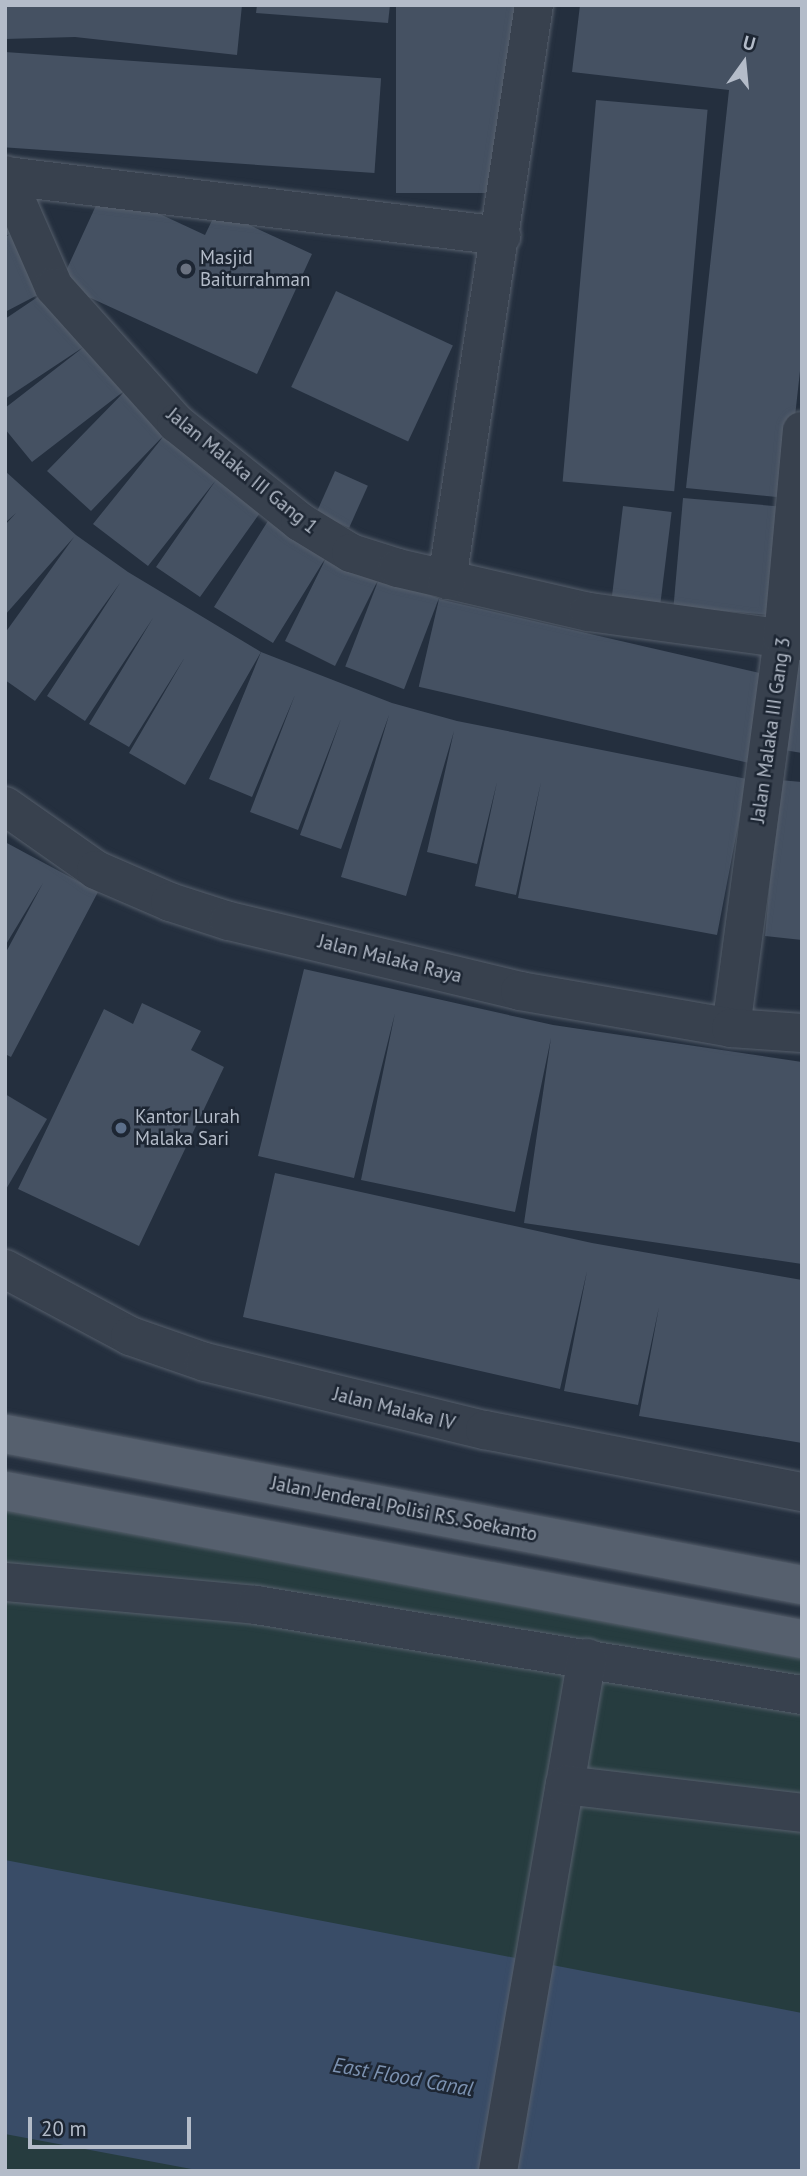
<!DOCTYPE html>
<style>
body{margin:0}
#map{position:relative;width:807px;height:2176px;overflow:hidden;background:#242f3e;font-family:"PT Sans",sans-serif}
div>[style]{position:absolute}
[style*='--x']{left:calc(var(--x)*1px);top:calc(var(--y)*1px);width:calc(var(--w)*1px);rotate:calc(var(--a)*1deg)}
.green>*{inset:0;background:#263c3f}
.water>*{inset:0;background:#394c67}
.building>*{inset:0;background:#455162;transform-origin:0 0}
.roads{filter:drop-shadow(0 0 2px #565f6c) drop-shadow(0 0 2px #565f6c)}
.pedestrian>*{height:38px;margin:-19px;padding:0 19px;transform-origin:19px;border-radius:19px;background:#38414e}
.minor>*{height:38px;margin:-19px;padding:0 19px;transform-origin:19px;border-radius:19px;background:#38414e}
.tertiary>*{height:38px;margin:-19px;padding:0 19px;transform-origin:19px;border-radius:19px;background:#38414e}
.primary>*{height:38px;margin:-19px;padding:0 19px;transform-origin:19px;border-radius:19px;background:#56606e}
.dots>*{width:19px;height:19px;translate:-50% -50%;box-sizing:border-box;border:4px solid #1d2633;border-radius:50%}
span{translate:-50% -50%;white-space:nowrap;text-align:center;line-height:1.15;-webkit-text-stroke:5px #1d2633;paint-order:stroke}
.poi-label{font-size:19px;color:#b4bcc9}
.left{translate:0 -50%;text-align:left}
.street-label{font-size:19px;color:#b4bcc9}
.water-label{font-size:21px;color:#7c92b1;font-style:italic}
.frame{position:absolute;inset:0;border:7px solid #b4bcc9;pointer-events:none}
.north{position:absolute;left:709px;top:28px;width:70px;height:70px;-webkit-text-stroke:5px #1d2633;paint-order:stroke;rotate:15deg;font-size:19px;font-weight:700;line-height:28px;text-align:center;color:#b4bcc9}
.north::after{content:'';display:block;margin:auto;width:24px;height:32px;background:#b4bcc9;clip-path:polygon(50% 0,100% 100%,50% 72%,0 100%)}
.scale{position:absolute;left:28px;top:2117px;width:163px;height:32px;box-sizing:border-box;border:4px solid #b4bcc9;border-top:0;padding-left:9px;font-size:21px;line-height:24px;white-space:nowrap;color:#b4bcc9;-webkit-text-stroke:5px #1d2633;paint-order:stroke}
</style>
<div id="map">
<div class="green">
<div style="clip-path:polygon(5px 1491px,802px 1639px,802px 2171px,5px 2171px)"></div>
</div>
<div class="water">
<div style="clip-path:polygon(5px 1860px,802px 2013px,802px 2171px,202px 2171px,5px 2134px)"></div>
</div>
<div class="building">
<div style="clip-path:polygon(5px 5px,242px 5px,237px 55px,75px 37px,5px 39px)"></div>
<div style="clip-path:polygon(257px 5px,390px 5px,388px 23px,256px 13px)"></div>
<div style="left:396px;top:5px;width:125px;height:188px"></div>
<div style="clip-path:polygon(580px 5px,802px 5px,802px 353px,786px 498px,686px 488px,729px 90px,572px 72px)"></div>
<div style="left:5px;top:52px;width:377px;height:95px;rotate:4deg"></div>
<div style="left:596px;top:100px;width:112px;height:383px;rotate:5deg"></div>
<div style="clip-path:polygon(104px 188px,205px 235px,217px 210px,312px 254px,257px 374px,60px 284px)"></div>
<div style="clip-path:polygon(5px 196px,51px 288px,5px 312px,5px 237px,13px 233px,5px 236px)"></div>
<div style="clip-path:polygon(51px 288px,267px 503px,200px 597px,156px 567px,216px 480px,148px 566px,93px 524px,167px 432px,91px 511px,47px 471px,128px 388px,32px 462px,5px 429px,5px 408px,85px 346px,5px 399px,5px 319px)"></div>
<div style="left:336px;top:291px;width:129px;height:106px;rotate:25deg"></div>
<div style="clip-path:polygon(5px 471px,76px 535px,128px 572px,261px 652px,185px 785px,129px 753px,185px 657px,129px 747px,89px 724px,153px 618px,85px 721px,47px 696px,120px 583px,35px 701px,5px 680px,5px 633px,74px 537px,5px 615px,5px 525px,16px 513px,5px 523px)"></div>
<div style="left:335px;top:471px;width:36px;height:46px;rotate:24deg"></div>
<div style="left:683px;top:498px;width:99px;height:109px;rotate:5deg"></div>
<div style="left:623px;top:506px;width:49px;height:94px;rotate:7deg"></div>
<div style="clip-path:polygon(271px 516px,380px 576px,335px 666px,285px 641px,328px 554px,273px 643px,214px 607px)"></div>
<div style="left:380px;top:576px;width:63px;height:97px;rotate:21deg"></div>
<div style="left:439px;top:599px;width:339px;height:90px;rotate:13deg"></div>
<div style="clip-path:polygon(794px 650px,802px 652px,802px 753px,778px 749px)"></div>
<div style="clip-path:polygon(261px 652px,392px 703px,457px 721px,747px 779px,717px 935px,518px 898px,541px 782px,516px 895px,475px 886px,497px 782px,477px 864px,427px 852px,454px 731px,406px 896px,341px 877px,389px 715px,341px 849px,300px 835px,341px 719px,298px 830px,250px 812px,295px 695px,252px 797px,209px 779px)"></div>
<div style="clip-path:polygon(779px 780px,802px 782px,802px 940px,765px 936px)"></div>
<div style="clip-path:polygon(5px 842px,98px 892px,11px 1057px,5px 1054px,5px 954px,43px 883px,5px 946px)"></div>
<div style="clip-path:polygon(304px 969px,553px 1025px,802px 1062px,802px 1264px,524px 1223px,551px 1038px,515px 1212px,361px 1180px,395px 1013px,354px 1178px,258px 1156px)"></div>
<div style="clip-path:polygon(142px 1003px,201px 1031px,191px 1050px,224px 1067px,139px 1246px,18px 1189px,104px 1009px,133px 1024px)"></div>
<div style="clip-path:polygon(5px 1094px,47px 1119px,5px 1191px)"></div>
<div style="clip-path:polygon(275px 1173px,592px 1243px,802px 1280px,802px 1443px,639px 1416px,659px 1307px,638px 1405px,564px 1391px,587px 1271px,560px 1389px,243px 1317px)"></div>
</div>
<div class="roads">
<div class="pedestrian">
<div style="--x:5;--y:1582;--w:252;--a:5.2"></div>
<div style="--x:256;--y:1605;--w:553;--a:9.36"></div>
<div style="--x:565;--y:1785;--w:129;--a:-80.2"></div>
</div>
<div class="minor">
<div style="--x:5;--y:175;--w:122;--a:66.4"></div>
<div style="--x:54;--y:287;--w:183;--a:48.1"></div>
<div style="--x:176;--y:423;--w:159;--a:38.6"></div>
<div style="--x:300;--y:522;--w:60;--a:31.3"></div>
<div style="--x:351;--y:553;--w:49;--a:17.7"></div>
<div style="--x:398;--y:568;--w:196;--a:13"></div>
<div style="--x:589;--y:612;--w:215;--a:7.8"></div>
<div style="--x:6;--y:176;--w:499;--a:6.9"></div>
<div style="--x:447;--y:580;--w:582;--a:-81.4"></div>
<div style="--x:731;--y:1028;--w:393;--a:-82.4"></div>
<div style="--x:783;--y:638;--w:208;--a:-84.8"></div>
<div style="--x:5;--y:1269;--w:142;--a:28.2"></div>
<div style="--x:130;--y:1336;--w:79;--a:19.1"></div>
<div style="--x:205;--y:1362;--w:288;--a:13.7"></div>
<div style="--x:485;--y:1430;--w:323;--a:11.1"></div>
<div style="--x:498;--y:2171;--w:392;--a:-80.2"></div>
<div style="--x:565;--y:1785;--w:239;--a:6.7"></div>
</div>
<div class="tertiary">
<div style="--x:5;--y:806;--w:111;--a:35.1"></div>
<div style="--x:96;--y:870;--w:81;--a:23.4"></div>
<div style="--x:170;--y:902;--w:62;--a:17.9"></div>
<div style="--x:229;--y:921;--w:299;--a:13.5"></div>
<div style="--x:520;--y:991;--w:214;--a:9.9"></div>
<div style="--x:731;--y:1028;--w:71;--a:4"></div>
</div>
<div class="primary">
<div style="--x:5;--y:1434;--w:811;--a:10.73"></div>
<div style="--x:5;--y:1491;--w:811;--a:10.52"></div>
</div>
</div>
<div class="dots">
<div style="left:186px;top:269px;background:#6b7280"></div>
<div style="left:121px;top:1128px;background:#5c6f8a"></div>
</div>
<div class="poi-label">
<span class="left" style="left:200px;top:269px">Masjid<br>Baiturrahman</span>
<span class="left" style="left:135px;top:1128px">Kantor Lurah<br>Malaka Sari</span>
</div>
<div class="street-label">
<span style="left:242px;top:471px;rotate:39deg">Jalan Malaka III Gang 1</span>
<span style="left:771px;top:730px;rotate:-82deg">Jalan Malaka III Gang 3</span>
<span style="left:390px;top:959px;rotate:14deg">Jalan Malaka Raya</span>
<span style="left:394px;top:1409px;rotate:14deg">Jalan Malaka IV</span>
<span style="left:404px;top:1509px;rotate:11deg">Jalan Jenderal Polisi RS. Soekanto</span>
</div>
<div class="water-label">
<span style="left:403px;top:2077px;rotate:10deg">East Flood Canal</span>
</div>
<div class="frame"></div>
<div class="north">U</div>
<div class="scale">20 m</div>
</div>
